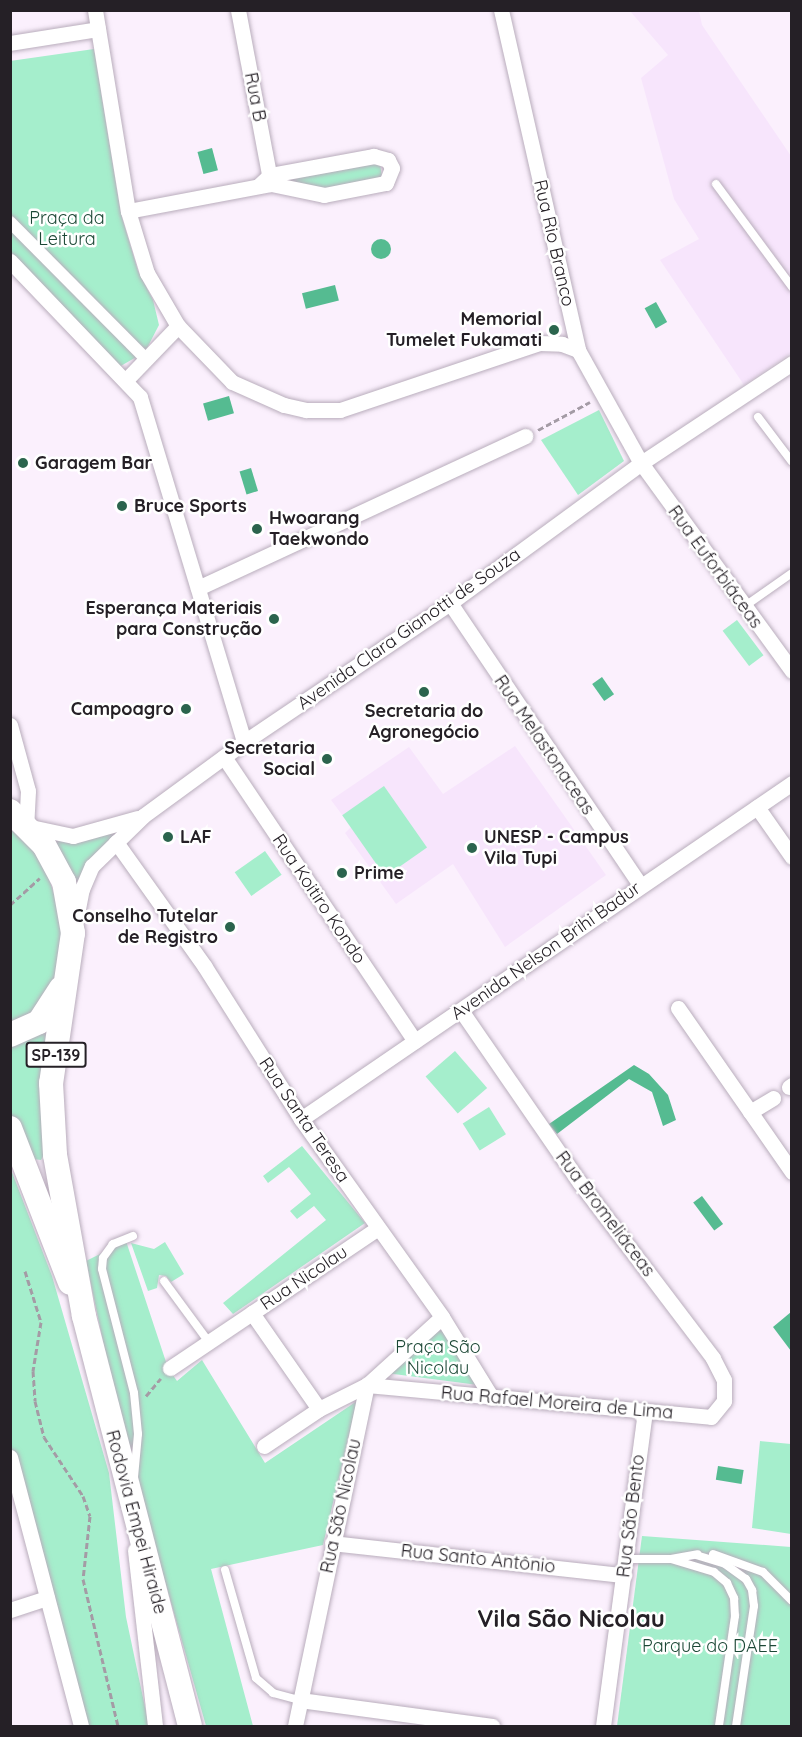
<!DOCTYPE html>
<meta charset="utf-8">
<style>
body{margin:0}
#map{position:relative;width:802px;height:1737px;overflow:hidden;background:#fbf0fd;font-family:Quicksand,sans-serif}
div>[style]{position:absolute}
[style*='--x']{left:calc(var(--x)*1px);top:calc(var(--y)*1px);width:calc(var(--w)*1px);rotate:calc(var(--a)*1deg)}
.built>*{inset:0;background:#f7e5fc}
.green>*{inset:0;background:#a5eecc;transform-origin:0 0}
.water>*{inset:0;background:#55bb91;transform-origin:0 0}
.round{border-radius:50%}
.path>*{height:3px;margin-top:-1.5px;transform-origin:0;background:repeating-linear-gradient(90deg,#a49ba5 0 6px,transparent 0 9px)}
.roads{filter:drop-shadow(0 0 2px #b9adbc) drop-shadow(0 0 2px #b9adbc)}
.service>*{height:8px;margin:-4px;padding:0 4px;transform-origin:4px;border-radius:4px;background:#fff}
.pedestrian>*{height:12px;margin:-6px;padding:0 6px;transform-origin:6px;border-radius:6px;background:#fff}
.minor>*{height:15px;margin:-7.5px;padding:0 7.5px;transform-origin:7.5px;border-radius:7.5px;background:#fff}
.primary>*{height:24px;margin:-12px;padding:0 12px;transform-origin:12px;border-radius:12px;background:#fff}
.dots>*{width:16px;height:16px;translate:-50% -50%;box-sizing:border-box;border:3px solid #fff;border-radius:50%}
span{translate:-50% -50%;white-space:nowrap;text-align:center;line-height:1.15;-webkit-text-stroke:5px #fff;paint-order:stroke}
.shield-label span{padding:2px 4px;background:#fff;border:2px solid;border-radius:4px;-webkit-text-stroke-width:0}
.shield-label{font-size:16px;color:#252026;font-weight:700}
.street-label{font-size:18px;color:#252026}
.park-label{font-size:18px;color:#1c4836}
.poi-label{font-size:18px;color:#252026;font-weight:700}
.right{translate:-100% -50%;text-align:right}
.left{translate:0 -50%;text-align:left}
.district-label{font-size:24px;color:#252026;font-weight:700}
.frame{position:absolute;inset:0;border:12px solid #252026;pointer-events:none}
</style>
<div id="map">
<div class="built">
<div style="clip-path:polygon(630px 11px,699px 11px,702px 25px,791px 156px,791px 353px,744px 385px,660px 260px,699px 239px,674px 199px,641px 78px,668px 55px)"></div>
<div style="clip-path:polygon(515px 746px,606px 875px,505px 947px,453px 864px,396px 904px,345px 833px,351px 827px,331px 800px,409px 747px,443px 794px)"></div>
</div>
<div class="green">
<div style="clip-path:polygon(94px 49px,121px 214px,138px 271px,153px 300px,159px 325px,145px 352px,119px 367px,11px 252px,10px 61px)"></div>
<div style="clip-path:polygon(370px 161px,380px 164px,382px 177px,331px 191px,291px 183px,290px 175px)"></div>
<div style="clip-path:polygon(599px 410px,624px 461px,578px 495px,541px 440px)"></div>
<div style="left:737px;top:620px;width:44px;height:18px;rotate:53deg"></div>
<div style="left:384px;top:786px;width:75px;height:51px;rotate:55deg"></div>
<div style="clip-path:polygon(126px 826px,75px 903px,52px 840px)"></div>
<div style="clip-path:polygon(10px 829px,23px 837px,41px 857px,62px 916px,59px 971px,35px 1013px,10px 1024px)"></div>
<div style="left:265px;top:851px;width:29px;height:37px;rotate:55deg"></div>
<div style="clip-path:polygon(52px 1024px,45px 1153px,41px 1160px,33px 1159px,11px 1116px,11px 1046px)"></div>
<div style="left:455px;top:1051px;width:49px;height:39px;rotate:49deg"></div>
<div style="left:489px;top:1107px;width:32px;height:31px;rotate:58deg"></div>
<div style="clip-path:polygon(302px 1146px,365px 1223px,233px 1314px,223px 1303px,326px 1220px,314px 1206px,297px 1219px,290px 1211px,311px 1194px,289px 1167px,268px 1183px,263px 1176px)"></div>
<div style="clip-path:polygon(10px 1167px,52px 1276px,109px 1473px,126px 1617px,149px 1726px,84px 1726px,11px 1447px)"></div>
<div style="clip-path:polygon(126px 1241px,168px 1368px,177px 1381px,202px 1360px,265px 1463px,357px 1401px,323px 1545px,211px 1569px,253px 1726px,206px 1726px,121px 1426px,86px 1261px)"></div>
<div style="clip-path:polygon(165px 1242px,184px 1274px,171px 1282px,166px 1276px,159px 1275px,157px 1288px,148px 1291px,131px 1243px,154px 1249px)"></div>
<div style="clip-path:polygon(444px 1327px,478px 1385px,386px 1373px)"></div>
<div style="clip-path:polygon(760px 1441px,791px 1444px,791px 1534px,752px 1528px)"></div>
<div style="clip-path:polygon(642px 1536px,791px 1547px,791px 1726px,617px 1726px)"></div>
</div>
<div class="water">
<div style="left:212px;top:148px;width:23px;height:15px;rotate:75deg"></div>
<div class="round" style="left:371px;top:239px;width:20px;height:20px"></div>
<div style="left:335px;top:285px;width:16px;height:34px;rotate:76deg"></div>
<div style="left:656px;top:302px;width:23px;height:13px;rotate:61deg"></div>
<div style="left:229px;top:396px;width:18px;height:27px;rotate:74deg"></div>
<div style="left:251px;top:468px;width:24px;height:12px;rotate:73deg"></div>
<div style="left:602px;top:677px;width:21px;height:12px;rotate:55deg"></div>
<div style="clip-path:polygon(634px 1065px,649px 1074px,668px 1095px,676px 1120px,663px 1126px,652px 1092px,629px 1079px,557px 1134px,549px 1124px)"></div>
<div style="left:702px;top:1196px;width:35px;height:11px;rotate:53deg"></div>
<div style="clip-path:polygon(791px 1312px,791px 1351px,773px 1327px)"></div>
<div style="left:718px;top:1466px;width:26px;height:14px;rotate:9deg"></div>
</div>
<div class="path">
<div style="--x:538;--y:430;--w:59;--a:-28.3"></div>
<div style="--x:10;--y:905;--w:40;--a:-42"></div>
<div style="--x:25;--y:1271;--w:53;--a:72.6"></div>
<div style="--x:41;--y:1322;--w:50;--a:99.3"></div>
<div style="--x:33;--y:1371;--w:30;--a:86"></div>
<div style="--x:35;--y:1401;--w:37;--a:76"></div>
<div style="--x:44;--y:1437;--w:71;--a:56.5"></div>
<div style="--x:83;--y:1496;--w:21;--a:71"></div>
<div style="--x:90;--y:1516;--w:63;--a:96.3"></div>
<div style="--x:83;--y:1579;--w:151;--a:76.6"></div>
<div style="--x:146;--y:1396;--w:23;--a:-50"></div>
</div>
<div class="roads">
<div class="service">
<div style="--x:716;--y:184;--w:128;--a:53.6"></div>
<div style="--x:758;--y:417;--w:56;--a:52.9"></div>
<div style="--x:745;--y:606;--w:57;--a:-35.1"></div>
<div style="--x:133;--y:1236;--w:22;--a:158"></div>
<div style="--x:113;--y:1244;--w:17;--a:126"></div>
<div style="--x:103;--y:1258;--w:11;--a:95"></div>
<div style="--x:102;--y:1269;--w:128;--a:75.5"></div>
<div style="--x:134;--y:1393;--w:41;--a:84.4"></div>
<div style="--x:138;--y:1434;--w:43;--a:95.3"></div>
<div style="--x:164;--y:1281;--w:74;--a:53.7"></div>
<div style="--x:713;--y:1554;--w:53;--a:19.8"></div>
<div style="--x:763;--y:1572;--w:41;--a:45"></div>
<div style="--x:696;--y:1555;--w:30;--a:17"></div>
<div style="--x:725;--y:1564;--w:26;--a:36"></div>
<div style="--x:746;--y:1579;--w:13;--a:61"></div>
<div style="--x:752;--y:1590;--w:16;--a:83"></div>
<div style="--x:754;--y:1606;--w:121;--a:98.5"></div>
<div style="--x:625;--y:1559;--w:46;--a:0"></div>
<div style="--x:671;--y:1559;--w:27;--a:-10"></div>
<div style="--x:671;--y:1559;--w:45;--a:16.8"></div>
<div style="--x:714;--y:1572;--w:17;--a:40"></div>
<div style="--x:727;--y:1583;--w:17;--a:65"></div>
<div style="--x:734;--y:1598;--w:18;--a:87"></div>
<div style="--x:735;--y:1616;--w:111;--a:98.3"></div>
<div style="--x:225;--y:1570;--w:112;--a:74"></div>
<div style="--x:256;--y:1678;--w:23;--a:41"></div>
<div style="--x:273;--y:1693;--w:28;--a:15"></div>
</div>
<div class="pedestrian">
<div style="--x:10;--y:222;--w:193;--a:45.2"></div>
</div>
<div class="minor">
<div style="--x:95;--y:10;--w:204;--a:80.7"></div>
<div style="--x:128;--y:211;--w:65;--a:73"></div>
<div style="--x:147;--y:273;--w:61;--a:59.7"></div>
<div style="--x:178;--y:326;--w:78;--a:46"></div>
<div style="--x:232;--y:382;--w:57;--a:23.9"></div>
<div style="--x:284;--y:405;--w:23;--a:13"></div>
<div style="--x:306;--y:410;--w:34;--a:0"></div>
<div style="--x:340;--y:410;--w:210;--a:-18.6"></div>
<div style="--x:539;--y:343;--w:23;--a:2"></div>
<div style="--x:562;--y:344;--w:17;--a:21"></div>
<div style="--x:238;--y:10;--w:177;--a:79.3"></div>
<div style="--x:501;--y:10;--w:349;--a:77.2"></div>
<div style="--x:578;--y:350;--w:129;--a:60.9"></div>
<div style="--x:641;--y:463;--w:257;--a:54"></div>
<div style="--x:10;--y:43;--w:89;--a:-9"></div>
<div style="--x:128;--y:211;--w:146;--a:-10.7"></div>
<div style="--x:271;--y:184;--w:54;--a:11.7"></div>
<div style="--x:324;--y:195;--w:63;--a:-11"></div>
<div style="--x:386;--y:183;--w:16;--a:-68"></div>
<div style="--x:392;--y:168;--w:9;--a:-117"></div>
<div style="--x:388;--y:160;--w:15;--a:-164"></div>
<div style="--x:374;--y:156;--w:106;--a:169.6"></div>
<div style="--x:270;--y:175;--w:16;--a:137"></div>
<div style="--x:10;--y:261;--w:188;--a:46.3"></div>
<div style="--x:140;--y:397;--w:360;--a:73.2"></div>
<div style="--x:126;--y:380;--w:75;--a:-46.1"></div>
<div style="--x:198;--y:588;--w:361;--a:-24.9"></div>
<div style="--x:450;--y:603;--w:340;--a:56"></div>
<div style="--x:10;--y:725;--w:68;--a:74.7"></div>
<div style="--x:28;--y:791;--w:35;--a:93"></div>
<div style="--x:26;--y:826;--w:48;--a:12"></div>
<div style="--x:73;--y:836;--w:67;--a:-15.5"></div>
<div style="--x:224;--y:757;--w:342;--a:56.1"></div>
<div style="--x:757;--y:807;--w:61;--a:55"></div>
<div style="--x:116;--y:842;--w:153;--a:54.5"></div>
<div style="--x:205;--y:967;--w:180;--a:57.7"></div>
<div style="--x:301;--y:1119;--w:243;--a:54.5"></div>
<div style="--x:442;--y:1317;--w:95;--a:58.3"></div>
<div style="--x:76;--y:919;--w:31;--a:-79"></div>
<div style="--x:82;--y:889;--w:25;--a:-67"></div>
<div style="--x:92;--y:866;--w:71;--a:-44.4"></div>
<div style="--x:143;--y:816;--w:125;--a:-36.2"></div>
<div style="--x:244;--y:742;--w:249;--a:-34"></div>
<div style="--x:450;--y:603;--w:237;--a:-36.2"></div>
<div style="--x:641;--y:463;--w:181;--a:-33.5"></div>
<div style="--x:678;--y:1008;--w:200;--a:55.2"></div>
<div style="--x:789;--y:1087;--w:4;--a:-34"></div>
<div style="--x:750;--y:1112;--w:27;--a:-31"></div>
<div style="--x:301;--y:1119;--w:595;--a:-34.38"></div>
<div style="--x:378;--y:1228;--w:152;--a:146"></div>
<div style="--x:252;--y:1313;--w:117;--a:55.1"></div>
<div style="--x:319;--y:1409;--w:54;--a:-26.6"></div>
<div style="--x:367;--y:1385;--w:101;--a:-42.2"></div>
<div style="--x:170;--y:1368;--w:99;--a:-33.9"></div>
<div style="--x:367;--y:1385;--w:345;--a:5.3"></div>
<div style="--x:711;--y:1417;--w:21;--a:-51"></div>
<div style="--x:724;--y:1401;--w:21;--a:-90"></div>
<div style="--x:724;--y:1380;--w:25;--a:-117"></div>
<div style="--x:713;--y:1358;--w:220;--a:-127.2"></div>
<div style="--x:580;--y:1183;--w:208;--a:-124.6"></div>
<div style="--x:264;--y:1446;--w:66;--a:-33.9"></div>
<div style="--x:10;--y:1457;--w:278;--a:75.2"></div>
<div style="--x:332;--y:1543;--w:294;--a:6.3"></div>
<div style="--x:135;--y:1550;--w:177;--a:83.5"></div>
<div style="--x:10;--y:1610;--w:39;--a:-18"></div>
<div style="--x:300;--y:1700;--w:194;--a:7.7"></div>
<div style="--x:295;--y:1726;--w:349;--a:-78.1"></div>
<div style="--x:603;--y:1726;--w:317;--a:-82.4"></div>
</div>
<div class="primary">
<div style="--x:10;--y:811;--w:48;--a:45"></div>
<div style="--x:44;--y:845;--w:42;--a:61.6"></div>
<div style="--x:64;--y:882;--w:52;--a:80"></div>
<div style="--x:73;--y:933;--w:152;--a:98.3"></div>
<div style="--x:51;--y:1083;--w:72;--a:86.8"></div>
<div style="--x:55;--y:1155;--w:164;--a:79.8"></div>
<div style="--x:84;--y:1316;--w:423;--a:75.5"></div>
<div style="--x:10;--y:1035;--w:32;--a:-24"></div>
<div style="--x:39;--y:1022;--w:40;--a:-57.1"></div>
<div style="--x:10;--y:1128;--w:166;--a:68.8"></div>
</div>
</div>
<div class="dots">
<div style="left:554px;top:330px;background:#2b644d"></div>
<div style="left:23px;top:463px;background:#2b644d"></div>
<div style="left:122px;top:506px;background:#2b644d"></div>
<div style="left:257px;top:529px;background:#2b644d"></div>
<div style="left:274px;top:619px;background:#2b644d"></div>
<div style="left:424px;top:692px;background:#2b644d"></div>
<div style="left:186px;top:709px;background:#2b644d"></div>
<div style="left:327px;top:759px;background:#2b644d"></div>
<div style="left:168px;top:837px;background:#2b644d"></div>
<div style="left:472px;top:848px;background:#2b644d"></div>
<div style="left:342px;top:873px;background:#2b644d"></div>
<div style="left:230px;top:927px;background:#2b644d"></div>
</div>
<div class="shield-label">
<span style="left:56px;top:1055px">SP-139</span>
</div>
<div class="street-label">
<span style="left:255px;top:97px;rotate:79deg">Rua B</span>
<span style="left:554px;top:243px;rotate:77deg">Rua Rio Branco</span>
<span style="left:715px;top:567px;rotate:54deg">Rua Euforbiáceas</span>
<span style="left:409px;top:629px;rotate:-35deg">Avenida Clara Gianotti de Souza</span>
<span style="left:544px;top:745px;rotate:56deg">Rua Melastonaceas</span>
<span style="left:319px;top:899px;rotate:56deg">Rua Koitiro Kondo</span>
<span style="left:546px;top:951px;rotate:-35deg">Avenida Nelson Brihi Badur</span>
<span style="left:304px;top:1120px;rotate:56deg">Rua Santa Teresa</span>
<span style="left:605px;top:1214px;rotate:53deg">Rua Bromeliáceas</span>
<span style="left:304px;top:1278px;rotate:-34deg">Rua Nicolau</span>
<span style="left:557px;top:1403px;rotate:5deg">Rua Rafael Moreira de Lima</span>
<span style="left:341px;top:1506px;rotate:-78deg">Rua São Nicolau</span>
<span style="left:631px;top:1516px;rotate:-83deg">Rua São Bento</span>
<span style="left:136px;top:1522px;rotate:75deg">Rodovia Empei Hiraide</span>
<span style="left:478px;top:1559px;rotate:6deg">Rua Santo Antônio</span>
</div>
<div class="park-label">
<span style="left:67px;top:229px">Praça da<br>Leitura</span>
<span style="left:438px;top:1358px">Praça São<br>Nicolau</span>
<span style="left:710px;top:1646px">Parque do DAEE</span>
</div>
<div class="poi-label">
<span class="right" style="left:542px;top:330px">Memorial<br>Tumelet Fukamati</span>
<span class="left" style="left:35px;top:463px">Garagem Bar</span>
<span class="left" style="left:134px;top:506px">Bruce Sports</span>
<span class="left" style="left:269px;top:529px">Hwoarang<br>Taekwondo</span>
<span class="right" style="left:262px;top:619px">Esperança Materiais<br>para Construção</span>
<span class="right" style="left:174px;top:709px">Campoagro</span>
<span style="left:424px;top:722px">Secretaria do<br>Agronegócio</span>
<span class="right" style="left:315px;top:759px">Secretaria<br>Social</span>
<span class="left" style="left:180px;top:837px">LAF</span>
<span class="left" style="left:484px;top:848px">UNESP - Campus<br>Vila Tupi</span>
<span class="left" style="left:354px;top:873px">Prime</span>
<span class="right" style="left:218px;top:927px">Conselho Tutelar<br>de Registro</span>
</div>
<div class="district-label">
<span style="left:571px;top:1619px">Vila São Nicolau</span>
</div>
<div class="frame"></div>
</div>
